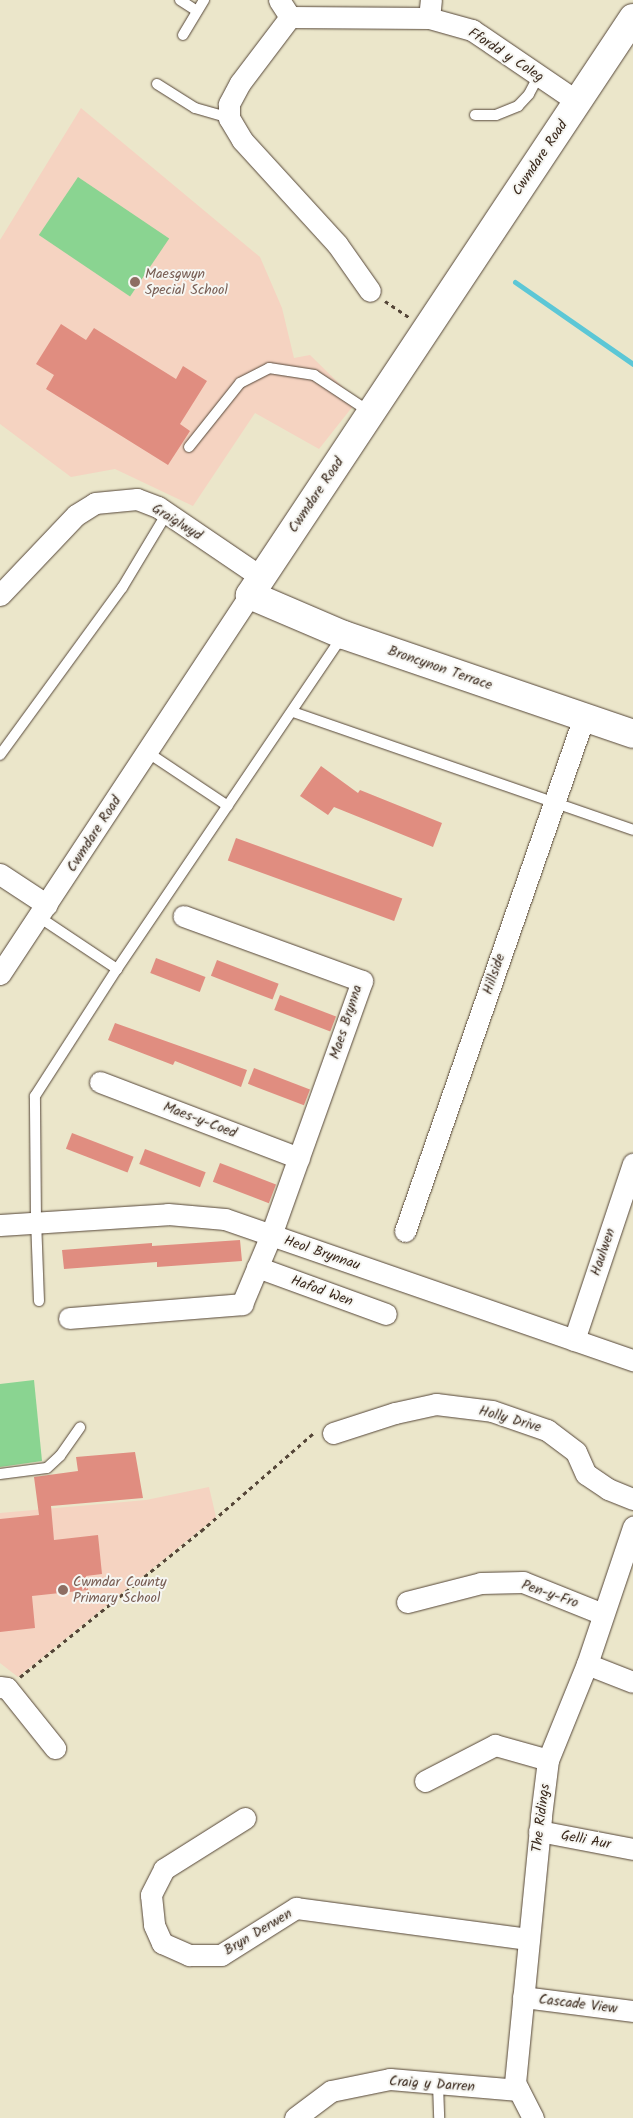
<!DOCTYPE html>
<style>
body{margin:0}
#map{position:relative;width:633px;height:2118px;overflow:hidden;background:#ebe6ca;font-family:Kalam,sans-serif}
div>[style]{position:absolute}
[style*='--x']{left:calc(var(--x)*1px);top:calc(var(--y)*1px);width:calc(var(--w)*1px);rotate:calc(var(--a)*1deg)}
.built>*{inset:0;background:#f5d3c1}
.green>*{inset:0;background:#8ad491;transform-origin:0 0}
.stream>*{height:5px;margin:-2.5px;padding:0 2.5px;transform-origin:2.5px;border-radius:2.5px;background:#5cc7d6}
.building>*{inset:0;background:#e08d80;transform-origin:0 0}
.path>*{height:3px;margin-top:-1.5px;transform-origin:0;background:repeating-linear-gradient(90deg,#554638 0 4px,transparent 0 8px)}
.roads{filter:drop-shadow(0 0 1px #554638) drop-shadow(0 0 1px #554638)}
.lane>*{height:10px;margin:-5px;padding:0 5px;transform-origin:5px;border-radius:5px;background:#fff}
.street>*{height:21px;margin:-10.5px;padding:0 10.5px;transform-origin:10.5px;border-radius:10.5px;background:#fff}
.secondary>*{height:28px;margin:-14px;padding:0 14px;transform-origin:14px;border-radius:14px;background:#fff}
.dots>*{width:14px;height:14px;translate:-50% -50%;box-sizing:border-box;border:2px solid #f6f6f2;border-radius:50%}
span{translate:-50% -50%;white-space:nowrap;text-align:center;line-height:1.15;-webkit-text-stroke:4px #f6f6f2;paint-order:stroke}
.street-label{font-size:14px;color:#3b2a1e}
.education-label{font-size:14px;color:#785e54}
.left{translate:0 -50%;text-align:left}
</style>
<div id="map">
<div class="built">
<div style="clip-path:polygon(81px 108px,260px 257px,282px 308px,294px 358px,310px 355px,357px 401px,319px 449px,255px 413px,193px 506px,115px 469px,71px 477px,0 424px,0 240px)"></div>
<div style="clip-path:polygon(209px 1487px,216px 1517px,18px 1677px,0 1663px,0 1513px,146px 1500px)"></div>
</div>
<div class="green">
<div style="left:78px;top:177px;width:110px;height:70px;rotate:34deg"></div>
<div style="clip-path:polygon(34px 1380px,42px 1461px,0 1467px,0 1384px)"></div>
</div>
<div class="stream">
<div style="--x:515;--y:282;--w:144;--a:34.8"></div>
</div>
<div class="building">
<div style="clip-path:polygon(61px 324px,86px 340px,94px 328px,176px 379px,183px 366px,207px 381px,180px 424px,190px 431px,168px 465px,46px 389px,54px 375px,36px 364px)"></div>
<div style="clip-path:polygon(321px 766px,358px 793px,360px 790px,442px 823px,433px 847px,334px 807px,328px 815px,300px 796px)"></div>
<div style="left:236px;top:838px;width:177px;height:24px;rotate:20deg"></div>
<div style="left:156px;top:958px;width:53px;height:16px;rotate:21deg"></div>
<div style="left:217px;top:960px;width:66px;height:17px;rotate:21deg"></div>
<div style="left:280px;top:995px;width:60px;height:16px;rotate:21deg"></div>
<div style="clip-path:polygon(115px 1023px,247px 1070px,241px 1087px,175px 1061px,173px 1065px,108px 1040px)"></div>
<div style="left:254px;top:1068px;width:60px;height:17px;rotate:21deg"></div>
<div style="left:72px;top:1133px;width:66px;height:17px;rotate:21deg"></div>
<div style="left:145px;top:1149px;width:65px;height:16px;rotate:21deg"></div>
<div style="left:220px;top:1163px;width:60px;height:20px;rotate:21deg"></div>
<div style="clip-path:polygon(240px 1240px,242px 1261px,157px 1267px,157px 1262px,64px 1269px,62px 1250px,152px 1243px,152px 1246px)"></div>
<div style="clip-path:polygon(135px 1452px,143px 1498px,51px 1506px,54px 1540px,98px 1535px,102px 1574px,86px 1576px,88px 1590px,32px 1596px,35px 1628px,0 1632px,0 1519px,39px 1515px,34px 1477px,78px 1471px,76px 1457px)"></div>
</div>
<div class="path">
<div style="--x:385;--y:301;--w:29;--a:34"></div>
<div style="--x:20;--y:1677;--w:233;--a:-38.9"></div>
<div style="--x:201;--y:1531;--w:151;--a:-41"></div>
</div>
<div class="roads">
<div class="lane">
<div style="--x:180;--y:0;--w:20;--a:33"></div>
<div style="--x:183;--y:35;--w:41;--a:-59"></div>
<div style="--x:157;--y:84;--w:45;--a:32.3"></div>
<div style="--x:195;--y:108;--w:35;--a:16"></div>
<div style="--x:475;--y:115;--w:21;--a:0"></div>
<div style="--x:496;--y:115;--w:24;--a:-22"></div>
<div style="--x:518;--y:106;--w:16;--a:-47"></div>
<div style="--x:529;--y:94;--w:21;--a:-62"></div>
<div style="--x:189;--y:447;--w:82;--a:-51.4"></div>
<div style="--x:240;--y:383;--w:33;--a:-27"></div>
<div style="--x:269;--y:368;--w:46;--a:8.8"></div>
<div style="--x:314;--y:375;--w:67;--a:33.5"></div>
<div style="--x:293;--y:712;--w:360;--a:19.1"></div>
<div style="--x:147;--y:752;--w:97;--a:33.7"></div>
<div style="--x:0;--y:755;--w:207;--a:-53.9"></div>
<div style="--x:122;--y:588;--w:87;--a:-59"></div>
<div style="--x:39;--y:917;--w:94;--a:33.7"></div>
<div style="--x:39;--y:1301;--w:80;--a:-92.1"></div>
<div style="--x:36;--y:1221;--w:125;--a:-90.5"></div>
<div style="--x:35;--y:1096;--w:151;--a:-57.2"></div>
<div style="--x:117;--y:969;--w:403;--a:-55.9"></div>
<div style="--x:0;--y:1474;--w:47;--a:-7.3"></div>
<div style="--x:47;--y:1468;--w:18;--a:-43"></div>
<div style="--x:60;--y:1456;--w:35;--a:-55"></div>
<div style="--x:438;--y:2084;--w:34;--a:88"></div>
</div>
<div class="street">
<div style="--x:279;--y:0;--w:20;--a:57"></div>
<div style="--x:290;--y:17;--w:83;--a:127.1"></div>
<div style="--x:240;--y:83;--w:24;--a:118"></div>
<div style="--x:229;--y:104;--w:14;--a:90"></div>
<div style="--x:229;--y:118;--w:26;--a:59"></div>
<div style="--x:242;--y:140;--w:141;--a:47.6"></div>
<div style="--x:337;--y:244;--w:57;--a:54.9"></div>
<div style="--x:290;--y:17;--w:139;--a:0.4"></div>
<div style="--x:429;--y:18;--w:45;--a:15.6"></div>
<div style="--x:472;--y:30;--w:128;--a:34.2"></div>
<div style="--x:429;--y:18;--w:18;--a:-84"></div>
<div style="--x:0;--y:595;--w:110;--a:-46.5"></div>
<div style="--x:76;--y:515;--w:22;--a:-32"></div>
<div style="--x:95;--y:503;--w:42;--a:-5.4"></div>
<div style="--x:137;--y:499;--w:22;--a:21"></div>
<div style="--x:158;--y:507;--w:125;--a:34.2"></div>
<div style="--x:0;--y:874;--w:56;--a:33.4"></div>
<div style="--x:0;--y:974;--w:454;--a:-56.6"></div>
<div style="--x:100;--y:1082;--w:213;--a:20.9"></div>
<div style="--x:0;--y:1225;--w:168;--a:-3.7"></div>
<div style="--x:168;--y:1214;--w:57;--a:5"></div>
<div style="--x:225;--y:1219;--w:432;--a:19.1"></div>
<div style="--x:405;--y:1231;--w:544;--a:-70.8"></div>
<div style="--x:257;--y:1267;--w:137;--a:20"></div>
<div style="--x:69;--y:1318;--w:174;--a:-4.6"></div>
<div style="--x:242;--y:1304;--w:75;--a:-67.2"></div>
<div style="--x:271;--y:1235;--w:270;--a:-70.3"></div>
<div style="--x:362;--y:981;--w:190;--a:-160"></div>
<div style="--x:574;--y:1340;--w:186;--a:-71.5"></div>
<div style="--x:333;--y:1433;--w:65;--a:-17.9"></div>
<div style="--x:395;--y:1413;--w:42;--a:-12.4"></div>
<div style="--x:436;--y:1404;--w:56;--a:7.1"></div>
<div style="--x:492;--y:1411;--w:58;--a:19.1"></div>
<div style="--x:547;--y:1430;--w:36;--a:37"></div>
<div style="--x:576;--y:1452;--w:24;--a:66"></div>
<div style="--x:586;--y:1474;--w:27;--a:34"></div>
<div style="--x:608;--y:1489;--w:27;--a:22"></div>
<div style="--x:407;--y:1602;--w:76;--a:-14.4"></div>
<div style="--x:481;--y:1583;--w:42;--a:-1.4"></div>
<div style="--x:523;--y:1582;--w:86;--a:21.8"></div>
<div style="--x:587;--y:1664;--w:49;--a:21.4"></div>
<div style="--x:0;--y:1687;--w:7;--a:8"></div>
<div style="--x:7;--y:1688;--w:77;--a:51.3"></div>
<div style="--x:425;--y:1781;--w:79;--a:-27.2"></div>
<div style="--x:495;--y:1745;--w:55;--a:15.8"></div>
<div style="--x:245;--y:1818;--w:96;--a:147.8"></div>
<div style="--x:164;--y:1869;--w:29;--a:117"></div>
<div style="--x:151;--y:1895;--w:30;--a:84"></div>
<div style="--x:154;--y:1925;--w:20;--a:66"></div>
<div style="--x:162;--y:1943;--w:30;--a:24"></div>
<div style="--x:189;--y:1955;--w:32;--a:0"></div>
<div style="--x:221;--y:1955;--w:89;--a:-32.1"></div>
<div style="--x:296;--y:1908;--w:235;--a:7.6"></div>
<div style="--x:539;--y:1831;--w:96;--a:10.8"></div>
<div style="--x:523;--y:1997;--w:111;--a:7.3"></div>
<div style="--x:295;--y:2118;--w:45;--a:-36.9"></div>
<div style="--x:331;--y:2091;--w:60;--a:-11.5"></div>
<div style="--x:390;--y:2079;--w:129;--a:4.9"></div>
<div style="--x:533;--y:2118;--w:39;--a:-117"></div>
<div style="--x:515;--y:2083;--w:268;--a:-84.4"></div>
<div style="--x:541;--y:1816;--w:56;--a:-82.9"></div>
<div style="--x:548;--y:1760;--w:104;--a:-67.9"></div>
<div style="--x:587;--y:1664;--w:145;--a:-71.4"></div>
</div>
<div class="secondary">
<div style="--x:633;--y:18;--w:693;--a:123.58"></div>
<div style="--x:250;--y:595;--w:102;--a:23.1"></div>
<div style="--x:344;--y:635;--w:305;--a:18.9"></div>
</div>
</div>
<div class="dots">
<div style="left:135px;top:282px;background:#8d6e63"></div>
<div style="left:63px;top:1590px;background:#8d6e63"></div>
</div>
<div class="street-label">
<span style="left:506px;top:55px;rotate:33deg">Ffordd y Coleg</span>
<span style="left:540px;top:158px;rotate:-56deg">Cwmdare Road</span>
<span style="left:316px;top:495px;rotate:-56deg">Cwmdare Road</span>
<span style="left:177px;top:522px;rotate:32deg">Graiglwyd</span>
<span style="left:440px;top:668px;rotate:19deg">Broncynon Terrace</span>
<span style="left:94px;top:834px;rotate:-57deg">Cwmdare Road</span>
<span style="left:494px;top:974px;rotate:-71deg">Hillside</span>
<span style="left:346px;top:1022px;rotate:-72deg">Maes Brynna</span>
<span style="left:200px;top:1120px;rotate:21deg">Maes-y-Coed</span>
<span style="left:603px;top:1252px;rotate:-71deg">Haulwen</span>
<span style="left:322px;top:1253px;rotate:19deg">Heol Brynnau</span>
<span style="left:322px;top:1291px;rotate:20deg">Hafod Wen</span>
<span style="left:510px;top:1419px;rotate:16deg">Holly Drive</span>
<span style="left:550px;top:1594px;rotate:19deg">Pen-y-Fro</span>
<span style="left:541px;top:1818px;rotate:-83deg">The Ridings</span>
<span style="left:586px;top:1840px;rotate:11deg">Gelli Aur</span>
<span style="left:258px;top:1932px;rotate:-31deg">Bryn Derwen</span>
<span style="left:578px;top:2004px;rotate:7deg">Cascade View</span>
<span style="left:432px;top:2084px;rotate:4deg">Craig y Darren</span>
</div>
<div class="education-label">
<span class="left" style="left:145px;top:282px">Maesgwyn<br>Special School</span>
<span class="left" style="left:73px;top:1590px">Cwmdar County<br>Primary School</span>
</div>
</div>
